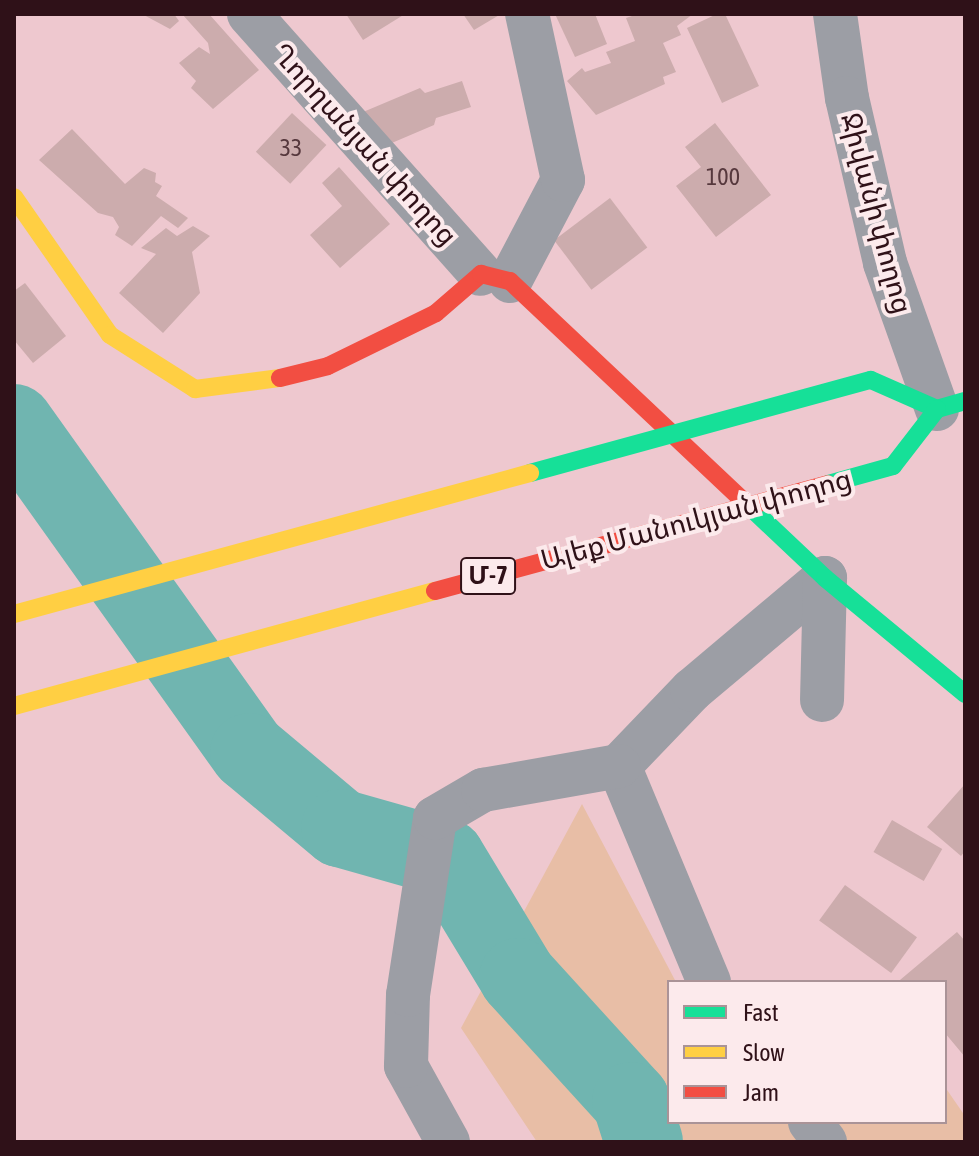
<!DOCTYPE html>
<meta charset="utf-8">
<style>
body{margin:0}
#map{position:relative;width:979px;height:1156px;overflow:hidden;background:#eec8cf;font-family:"Asap Condensed","Noto Sans Armenian",sans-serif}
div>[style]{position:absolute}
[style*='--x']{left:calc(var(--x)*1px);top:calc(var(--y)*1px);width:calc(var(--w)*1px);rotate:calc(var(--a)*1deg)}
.green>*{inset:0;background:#e8bea6}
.river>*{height:78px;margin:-39px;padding:0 39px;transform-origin:39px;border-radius:39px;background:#70b5b0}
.building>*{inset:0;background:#ccacad;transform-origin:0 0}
.street>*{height:44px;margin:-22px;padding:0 22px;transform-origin:22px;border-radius:22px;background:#9c9ea5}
.fast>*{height:18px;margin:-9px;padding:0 9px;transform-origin:9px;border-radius:9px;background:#16e098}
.slow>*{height:18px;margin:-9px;padding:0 9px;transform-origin:9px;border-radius:9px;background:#ffcf43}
.jam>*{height:18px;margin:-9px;padding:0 9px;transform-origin:9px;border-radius:9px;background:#f24e42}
.fast-bridge>*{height:18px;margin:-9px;padding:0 9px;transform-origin:9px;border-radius:9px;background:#16e098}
.slow-bridge>*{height:18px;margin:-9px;padding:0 9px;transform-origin:9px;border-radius:9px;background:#ffcf43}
.jam-bridge>*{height:18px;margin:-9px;padding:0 9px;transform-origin:9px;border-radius:9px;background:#f24e42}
span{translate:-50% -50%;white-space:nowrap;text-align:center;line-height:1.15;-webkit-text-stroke:8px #fceaec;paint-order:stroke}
.number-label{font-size:24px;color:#56383d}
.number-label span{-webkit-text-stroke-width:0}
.shield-label span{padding:2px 6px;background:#fceaec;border:2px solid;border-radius:6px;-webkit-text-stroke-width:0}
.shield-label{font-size:26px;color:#2f1118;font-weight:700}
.street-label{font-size:28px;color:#2f1118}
.frame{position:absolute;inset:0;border:16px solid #2f1118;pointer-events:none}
.legend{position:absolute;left:667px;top:980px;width:280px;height:144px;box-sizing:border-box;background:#fceaec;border:2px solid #aa9397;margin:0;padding:10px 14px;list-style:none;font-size:24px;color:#2f1118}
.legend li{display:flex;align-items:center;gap:16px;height:40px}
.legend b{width:40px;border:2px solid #aa9397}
</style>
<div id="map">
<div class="green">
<div style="clip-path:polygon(582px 804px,676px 982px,669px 982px,669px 1122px,945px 1122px,945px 1087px,965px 1116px,965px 1142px,537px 1142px,461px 1028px)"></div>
</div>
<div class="river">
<div style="--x:14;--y:423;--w:404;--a:54.5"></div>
<div style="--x:249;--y:752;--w:119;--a:39.9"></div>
<div style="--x:340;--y:828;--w:110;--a:15.8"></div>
<div style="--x:446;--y:858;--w:139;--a:58.8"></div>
<div style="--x:518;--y:977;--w:168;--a:47.7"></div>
<div style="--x:631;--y:1101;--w:43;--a:72.4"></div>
</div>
<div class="building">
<div style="clip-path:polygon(142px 14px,174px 14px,179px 21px,170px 29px)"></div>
<div style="clip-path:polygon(182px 14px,209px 14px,259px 70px,213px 109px,191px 88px,196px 81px,179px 63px,199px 47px,210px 54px,208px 43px)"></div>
<div style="clip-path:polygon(346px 14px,405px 14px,363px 40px)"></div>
<div style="clip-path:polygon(463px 14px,501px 14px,474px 30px)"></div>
<div style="clip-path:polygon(555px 14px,595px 14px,607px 44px,575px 57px)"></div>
<div style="clip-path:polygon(638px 14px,693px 14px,677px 26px,681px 35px,663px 43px,676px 72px,663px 77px,665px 84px,596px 115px,567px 81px,582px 68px,585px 72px,611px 63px,606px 52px,635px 41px,626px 18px)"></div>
<div style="clip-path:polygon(717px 14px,725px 14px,759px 86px,722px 103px,687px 28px)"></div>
<div style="clip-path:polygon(462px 81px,471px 107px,436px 118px,434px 125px,380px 148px,356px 115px,420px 88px,425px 93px)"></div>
<div style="left:292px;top:113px;width:47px;height:53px;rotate:43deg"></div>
<div style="clip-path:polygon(715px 123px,771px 195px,716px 237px,676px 186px,701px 167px,685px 147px)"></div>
<div style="clip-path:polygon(72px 129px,125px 184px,144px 168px,156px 173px,155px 182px,162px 186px,156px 196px,188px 218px,178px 228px,161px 216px,132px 246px,115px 235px,119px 227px,113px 217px,98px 213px,39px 160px)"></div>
<div style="clip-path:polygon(339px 167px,390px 224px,340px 268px,310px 235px,342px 206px,322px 183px)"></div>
<div style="left:610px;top:198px;width:62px;height:70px;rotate:53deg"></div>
<div style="clip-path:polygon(193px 226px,210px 236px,192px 252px,200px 293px,163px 333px,119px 293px,156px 254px,141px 248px,166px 228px,177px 236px)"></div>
<div style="clip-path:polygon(25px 283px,66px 336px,33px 363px,14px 340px,14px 291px)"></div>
<div style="clip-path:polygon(965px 784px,965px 851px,961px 856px,927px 827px)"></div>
<div style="left:892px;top:820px;width:58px;height:37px;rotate:30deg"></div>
<div style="left:845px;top:885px;width:89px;height:44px;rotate:36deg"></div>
<div style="clip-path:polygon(957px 932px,965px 941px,965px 1057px,945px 1033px,945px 982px,900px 980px)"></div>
</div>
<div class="street">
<div style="--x:249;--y:14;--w:348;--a:48.3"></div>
<div style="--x:835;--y:14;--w:85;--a:81.9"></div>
<div style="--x:847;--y:98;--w:169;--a:77"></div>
<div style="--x:885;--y:263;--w:155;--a:70.4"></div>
<div style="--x:510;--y:281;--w:114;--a:-62.3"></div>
<div style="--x:563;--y:180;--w:170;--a:-102.2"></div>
<div style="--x:709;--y:982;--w:234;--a:-112.6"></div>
<div style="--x:619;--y:766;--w:105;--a:-46.2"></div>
<div style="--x:692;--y:690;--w:174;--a:-40.1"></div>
<div style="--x:825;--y:578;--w:122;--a:91.4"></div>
<div style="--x:810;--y:1122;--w:25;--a:53"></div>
<div style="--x:448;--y:1142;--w:87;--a:-118.9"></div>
<div style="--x:406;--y:1066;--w:71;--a:-88.4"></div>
<div style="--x:408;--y:995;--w:179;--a:-81.3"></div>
<div style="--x:435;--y:818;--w:56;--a:-30.3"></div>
<div style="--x:483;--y:790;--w:138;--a:-10"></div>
</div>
<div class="fast">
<div style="--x:937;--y:409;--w:29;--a:-16"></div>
<div style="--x:751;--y:508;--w:102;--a:43.4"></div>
<div style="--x:825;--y:578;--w:182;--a:39.6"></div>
</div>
<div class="slow">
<div style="--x:14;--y:197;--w:168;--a:55.2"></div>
<div style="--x:110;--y:335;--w:101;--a:32.4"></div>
<div style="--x:195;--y:389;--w:86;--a:-7.4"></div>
</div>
<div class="jam">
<div style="--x:280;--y:378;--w:49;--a:-14"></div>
<div style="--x:328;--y:366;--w:120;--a:-26.1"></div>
<div style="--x:436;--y:313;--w:60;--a:-40.9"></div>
<div style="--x:481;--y:274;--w:30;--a:14"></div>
<div style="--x:510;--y:281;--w:331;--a:43.3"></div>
</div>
<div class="fast-bridge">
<div style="--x:530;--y:473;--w:353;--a:-15.3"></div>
<div style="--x:871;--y:380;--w:72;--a:23.7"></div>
<div style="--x:937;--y:409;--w:72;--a:127.7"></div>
<div style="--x:893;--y:466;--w:67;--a:164.5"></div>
</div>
<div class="slow-bridge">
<div style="--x:14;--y:614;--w:535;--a:-15.28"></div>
<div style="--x:14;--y:706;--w:436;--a:-15.3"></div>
</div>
<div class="jam-bridge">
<div style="--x:435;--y:591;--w:407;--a:-15.2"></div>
</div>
<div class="number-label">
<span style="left:291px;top:148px">33</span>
<span style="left:723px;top:177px">100</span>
</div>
<div class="shield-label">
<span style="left:488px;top:576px">Մ-7</span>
</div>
<div class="street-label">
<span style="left:365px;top:144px;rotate:48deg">Ղորղանյան փողոց</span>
<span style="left:877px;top:213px;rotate:75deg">Ջիվանի փողոց</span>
<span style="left:696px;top:519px;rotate:-15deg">Ալեք Մանուկյան փողոց</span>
</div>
<div class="frame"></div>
<ul class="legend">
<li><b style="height:10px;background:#16e098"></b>Fast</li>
<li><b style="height:10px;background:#ffcf43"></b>Slow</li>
<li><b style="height:10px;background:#f24e42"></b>Jam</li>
</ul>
</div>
